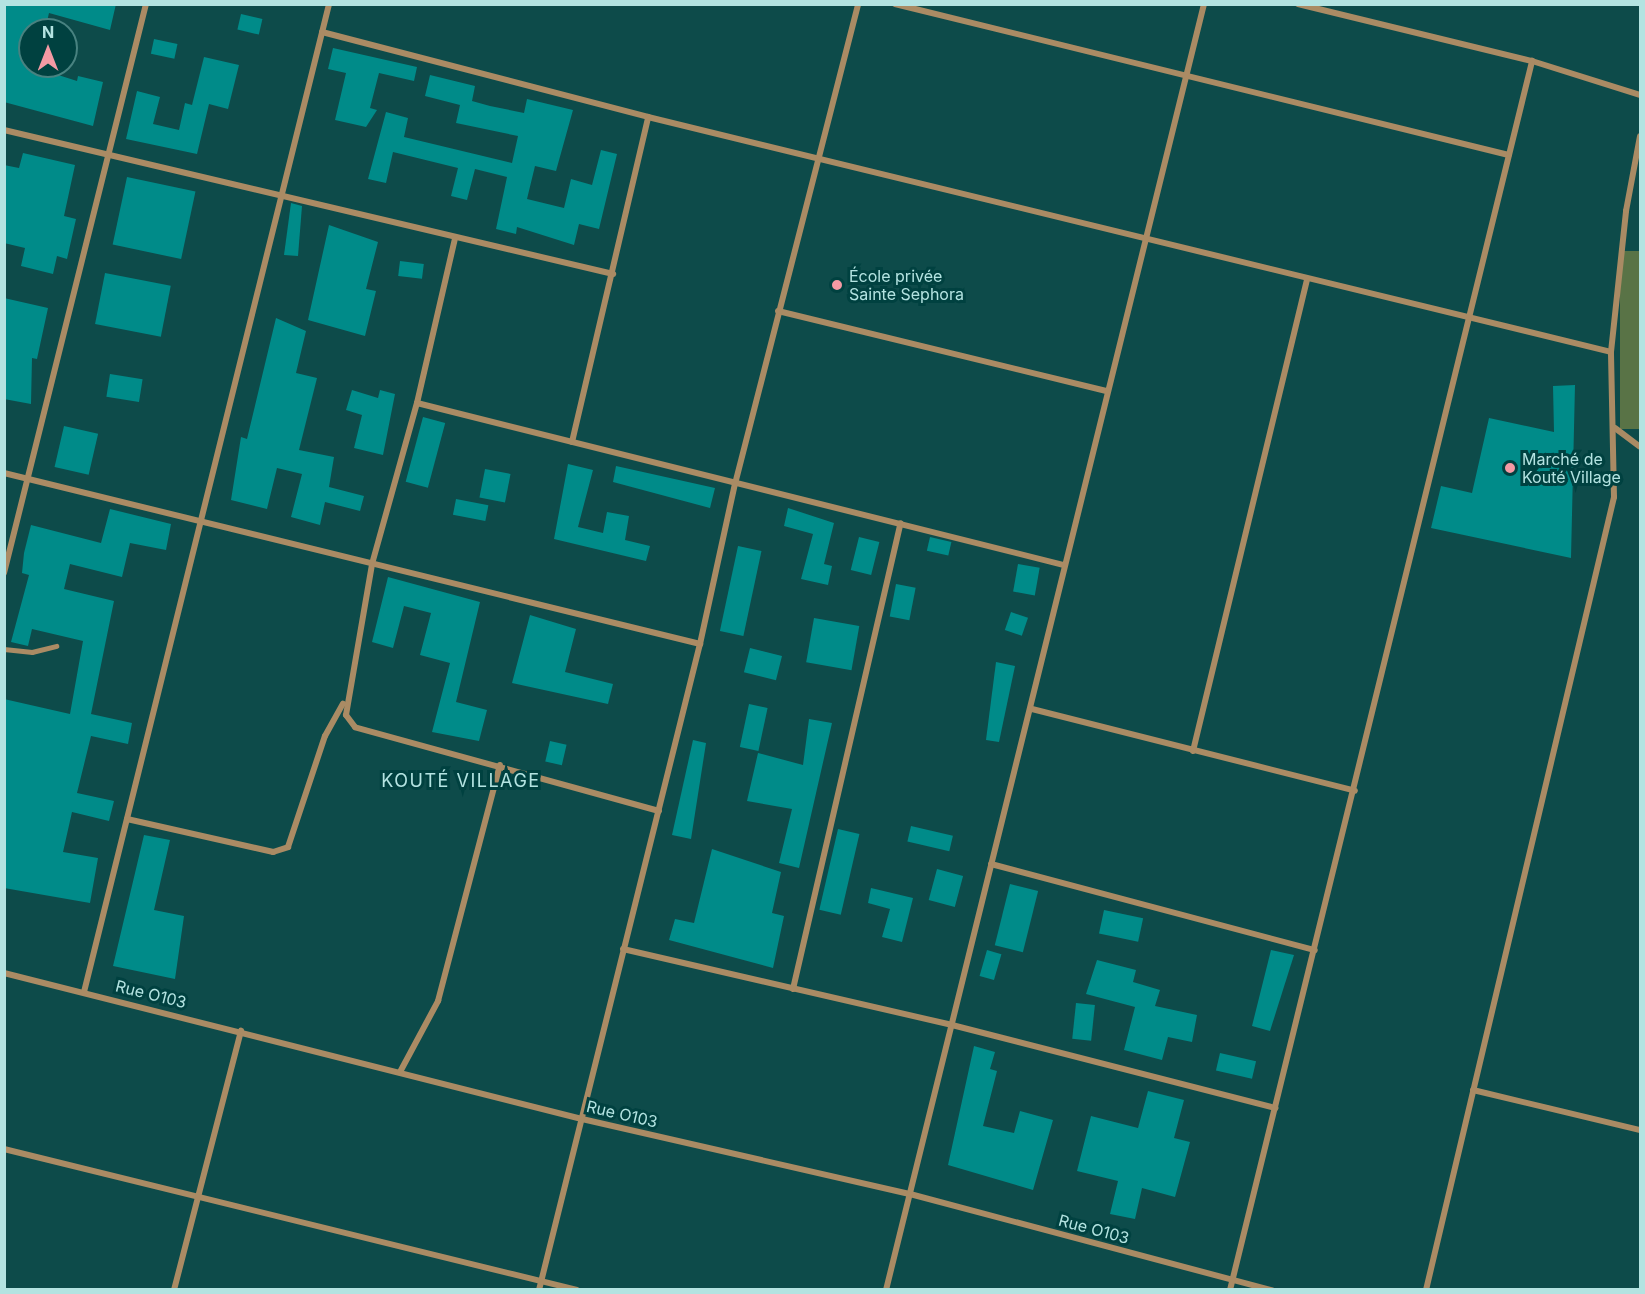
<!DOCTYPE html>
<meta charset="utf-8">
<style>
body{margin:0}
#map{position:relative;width:1645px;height:1294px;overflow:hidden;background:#0d4b4a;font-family:Inter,sans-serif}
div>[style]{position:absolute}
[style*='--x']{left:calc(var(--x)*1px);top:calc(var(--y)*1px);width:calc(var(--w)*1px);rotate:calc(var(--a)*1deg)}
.green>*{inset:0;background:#597346;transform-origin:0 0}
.building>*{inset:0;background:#008b89;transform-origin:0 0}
.service>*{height:4.5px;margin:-2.25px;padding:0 2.25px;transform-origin:2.25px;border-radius:2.25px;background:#aa8b64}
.minor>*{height:6px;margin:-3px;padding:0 3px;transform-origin:3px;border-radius:3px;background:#aa8b64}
.dots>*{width:16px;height:16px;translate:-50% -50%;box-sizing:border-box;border:3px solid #004140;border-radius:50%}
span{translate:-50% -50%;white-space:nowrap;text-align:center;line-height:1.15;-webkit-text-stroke:6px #004140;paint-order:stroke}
.poi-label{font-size:16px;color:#b3e3e1}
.left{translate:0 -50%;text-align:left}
.street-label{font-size:16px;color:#b3e3e1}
.neighbourhood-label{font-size:18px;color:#b3e3e1;letter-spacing:1.5px}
.frame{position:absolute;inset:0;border:6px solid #b3e3e1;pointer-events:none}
.north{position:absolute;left:18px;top:18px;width:60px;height:60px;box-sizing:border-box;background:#004140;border:2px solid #488280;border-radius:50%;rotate:0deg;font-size:16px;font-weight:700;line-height:24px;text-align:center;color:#b3e3e1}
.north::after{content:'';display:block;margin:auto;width:21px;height:27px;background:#f49aa4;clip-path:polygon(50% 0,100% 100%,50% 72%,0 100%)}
</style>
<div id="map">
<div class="green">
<div style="left:1640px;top:251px;width:178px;height:20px;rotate:90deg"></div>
</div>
<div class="building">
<div style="clip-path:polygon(4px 4px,116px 4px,110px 30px,49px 13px,45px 30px,30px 30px,30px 66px,77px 81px,78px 76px,103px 82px,93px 126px,4px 102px)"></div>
<div style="left:241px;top:14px;width:22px;height:16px;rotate:13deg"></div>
<div style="left:154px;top:39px;width:24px;height:15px;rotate:12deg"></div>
<div style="clip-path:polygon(333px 48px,417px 67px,414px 81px,379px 73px,370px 108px,377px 110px,366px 127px,335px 120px,346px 73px,328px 69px)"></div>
<div style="clip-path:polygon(204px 57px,239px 65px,228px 109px,209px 104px,197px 154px,126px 139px,137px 91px,160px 97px,153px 124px,179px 130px,185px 103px,192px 105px)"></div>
<div style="clip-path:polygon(430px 75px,475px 86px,472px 101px,490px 106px,524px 113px,527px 99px,573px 110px,556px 171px,535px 166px,527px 199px,564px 208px,571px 179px,592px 185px,601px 150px,617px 154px,599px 229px,579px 224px,574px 245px,517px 227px,516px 234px,496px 229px,507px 177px,475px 169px,467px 200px,451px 196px,458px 168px,393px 152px,386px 183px,368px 179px,386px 112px,408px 118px,404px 137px,512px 163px,518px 136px,456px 123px,460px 105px,425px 96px)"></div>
<div style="clip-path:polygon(23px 153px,75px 165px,64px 216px,76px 219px,67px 259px,57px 256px,53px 274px,21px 266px,25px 248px,4px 243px,4px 165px,19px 168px)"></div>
<div style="left:127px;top:177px;width:70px;height:69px;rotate:12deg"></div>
<div style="clip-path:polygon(291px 203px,302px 206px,298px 256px,284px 255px)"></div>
<div style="clip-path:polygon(329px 225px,378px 242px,366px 289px,376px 291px,365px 336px,308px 320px)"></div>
<div style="left:400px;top:261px;width:24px;height:15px;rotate:7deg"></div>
<div style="left:105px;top:273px;width:67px;height:52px;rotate:11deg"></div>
<div style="clip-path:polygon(4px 298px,48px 308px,37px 359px,32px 358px,31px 404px,4px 399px)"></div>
<div style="clip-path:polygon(276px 318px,306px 331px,296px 373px,317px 378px,299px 450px,334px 457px,329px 487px,364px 496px,360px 511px,325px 502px,320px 525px,291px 517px,302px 474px,277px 468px,267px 509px,231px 500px,241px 437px,247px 439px)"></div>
<div style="left:110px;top:374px;width:33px;height:23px;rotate:9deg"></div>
<div style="clip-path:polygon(1575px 385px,1571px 558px,1431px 528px,1441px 486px,1472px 493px,1489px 418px,1554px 432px,1553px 386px)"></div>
<div style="clip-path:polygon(352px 390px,378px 398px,380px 390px,395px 394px,383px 455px,354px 448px,362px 415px,346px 410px)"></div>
<div style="left:423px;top:417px;width:23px;height:67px;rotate:15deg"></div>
<div style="left:64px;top:426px;width:35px;height:42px;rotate:13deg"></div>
<div style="clip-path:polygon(568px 464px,593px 470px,578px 527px,603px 533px,607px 512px,629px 516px,625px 540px,650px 546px,646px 561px,554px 539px)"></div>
<div style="clip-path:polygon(616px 466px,715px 488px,710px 508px,613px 482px)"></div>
<div style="left:485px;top:469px;width:26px;height:29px;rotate:11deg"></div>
<div style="left:456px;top:499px;width:33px;height:16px;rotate:11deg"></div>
<div style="clip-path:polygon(788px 508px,834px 523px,824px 564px,832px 566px,828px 585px,801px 579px,813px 534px,784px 526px)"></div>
<div style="clip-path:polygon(110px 509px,171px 524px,166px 550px,130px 543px,122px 577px,70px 564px,64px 589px,114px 601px,91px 714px,132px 723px,128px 744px,91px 736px,77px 793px,114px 801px,109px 821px,72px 812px,63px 852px,98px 858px,90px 903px,4px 888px,4px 699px,70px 714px,83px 641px,32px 629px,28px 646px,11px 642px,29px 575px,22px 573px,24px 553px,31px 525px,101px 543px)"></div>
<div style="left:859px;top:537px;width:21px;height:34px;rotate:14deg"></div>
<div style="left:930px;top:537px;width:22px;height:14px;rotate:13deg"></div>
<div style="left:738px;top:546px;width:24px;height:87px;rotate:12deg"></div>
<div style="left:1018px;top:564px;width:22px;height:28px;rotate:10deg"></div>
<div style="clip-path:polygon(388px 577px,480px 602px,456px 702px,487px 710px,479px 741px,432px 732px,450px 663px,420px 655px,431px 613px,404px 606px,393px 648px,372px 642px)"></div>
<div style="left:896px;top:584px;width:20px;height:33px;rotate:11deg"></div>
<div style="left:1011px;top:612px;width:18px;height:19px;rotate:19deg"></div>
<div style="clip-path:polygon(530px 615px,576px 629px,565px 672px,613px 684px,608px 704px,512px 683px)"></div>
<div style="left:814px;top:618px;width:46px;height:45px;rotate:10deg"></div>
<div style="left:750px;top:648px;width:33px;height:25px;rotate:14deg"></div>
<div style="clip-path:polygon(996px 662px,1015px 666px,999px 742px,986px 740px)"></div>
<div style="left:749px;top:704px;width:19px;height:44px;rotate:12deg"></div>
<div style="clip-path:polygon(809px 719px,832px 723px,799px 868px,779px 863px,792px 809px,747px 801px,758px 753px,803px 765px)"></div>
<div style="clip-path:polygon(693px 740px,706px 743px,691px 839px,672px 835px)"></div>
<div style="left:550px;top:741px;width:17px;height:21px;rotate:13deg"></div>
<div style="left:911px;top:826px;width:43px;height:16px;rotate:13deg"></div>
<div style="left:838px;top:829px;width:22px;height:83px;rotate:13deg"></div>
<div style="clip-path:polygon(144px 835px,170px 840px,154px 910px,184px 916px,175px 979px,113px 966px)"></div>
<div style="clip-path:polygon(712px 849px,781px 872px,772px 913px,784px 916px,773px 968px,669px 940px,675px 919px,694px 923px)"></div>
<div style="left:937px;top:869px;width:27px;height:32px;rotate:15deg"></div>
<div style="left:1010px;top:884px;width:29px;height:63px;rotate:14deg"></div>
<div style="clip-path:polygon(871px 888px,913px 898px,902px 942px,882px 937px,890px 909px,868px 903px)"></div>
<div style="left:1104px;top:910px;width:40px;height:24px;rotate:12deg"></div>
<div style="left:987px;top:950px;width:15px;height:27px;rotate:16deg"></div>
<div style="clip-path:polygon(1271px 950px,1294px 955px,1270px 1031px,1252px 1026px)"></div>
<div style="clip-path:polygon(1097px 960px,1136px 970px,1133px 982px,1160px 990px,1155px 1006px,1197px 1015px,1192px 1042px,1168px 1037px,1162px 1060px,1124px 1050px,1135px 1007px,1086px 994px)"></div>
<div style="left:1076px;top:1003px;width:19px;height:36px;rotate:6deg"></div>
<div style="clip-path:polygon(974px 1046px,995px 1052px,990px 1069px,997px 1071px,983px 1126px,1014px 1133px,1020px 1111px,1053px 1120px,1033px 1190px,948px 1165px)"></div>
<div style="left:1220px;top:1053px;width:37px;height:18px;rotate:13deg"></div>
<div style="clip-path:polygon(1148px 1091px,1184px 1100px,1174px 1138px,1190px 1142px,1175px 1197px,1142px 1188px,1135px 1219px,1110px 1214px,1118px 1181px,1077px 1171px,1091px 1116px,1138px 1128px)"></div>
</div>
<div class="service">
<div style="--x:4;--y:649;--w:28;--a:6"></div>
<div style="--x:32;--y:652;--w:25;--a:-14"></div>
</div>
<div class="minor">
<div style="--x:895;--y:4;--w:632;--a:13.82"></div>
<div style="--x:1298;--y:4;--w:241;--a:13.7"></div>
<div style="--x:1532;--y:61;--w:113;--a:17.5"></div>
<div style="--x:322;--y:32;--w:337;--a:14.6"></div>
<div style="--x:648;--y:117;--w:991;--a:13.71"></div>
<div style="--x:4;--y:130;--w:626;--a:13.3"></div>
<div style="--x:778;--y:311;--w:339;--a:13.7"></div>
<div style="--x:417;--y:403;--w:168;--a:-77"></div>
<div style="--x:1615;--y:428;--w:31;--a:37"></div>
<div style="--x:572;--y:442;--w:334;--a:-76.8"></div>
<div style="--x:4;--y:473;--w:717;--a:13.8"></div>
<div style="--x:4;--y:573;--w:586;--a:-75.99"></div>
<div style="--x:1032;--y:709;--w:333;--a:14.2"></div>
<div style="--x:1193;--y:751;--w:484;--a:-76.4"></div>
<div style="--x:659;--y:811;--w:315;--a:-164.6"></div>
<div style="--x:355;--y:727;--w:15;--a:-127"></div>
<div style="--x:346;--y:715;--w:153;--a:-80.2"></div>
<div style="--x:372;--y:564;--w:167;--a:-74.4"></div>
<div style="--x:417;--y:403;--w:667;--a:14.06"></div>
<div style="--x:127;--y:819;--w:150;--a:12.7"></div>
<div style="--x:273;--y:852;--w:16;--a:-18"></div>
<div style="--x:288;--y:847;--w:117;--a:-71.6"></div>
<div style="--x:325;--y:736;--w:37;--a:-61"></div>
<div style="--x:991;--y:864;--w:335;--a:14.9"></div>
<div style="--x:623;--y:949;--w:338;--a:13"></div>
<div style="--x:952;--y:1025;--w:334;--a:14.4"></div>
<div style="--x:4;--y:973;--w:596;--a:14.18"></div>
<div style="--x:582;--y:1119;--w:336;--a:12.9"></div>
<div style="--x:910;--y:1194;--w:375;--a:14.9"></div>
<div style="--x:793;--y:989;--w:478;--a:-77"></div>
<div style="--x:84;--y:992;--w:1018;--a:-76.07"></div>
<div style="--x:400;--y:1072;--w:81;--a:-61.8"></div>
<div style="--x:438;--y:1001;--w:244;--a:-75.3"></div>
<div style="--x:1473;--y:1090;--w:172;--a:13.5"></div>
<div style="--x:4;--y:1149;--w:590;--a:13.82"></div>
<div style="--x:174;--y:1290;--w:268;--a:-75.5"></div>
<div style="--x:539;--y:1290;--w:666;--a:-76.01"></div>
<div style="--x:700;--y:644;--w:164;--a:-77.7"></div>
<div style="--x:735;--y:484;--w:496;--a:-75.6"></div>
<div style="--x:886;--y:1290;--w:1325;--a:-76.11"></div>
<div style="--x:1230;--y:1290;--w:1266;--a:-76.19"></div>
<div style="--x:1426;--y:1290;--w:815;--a:-76.66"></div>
<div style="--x:1614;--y:497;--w:145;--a:-91.2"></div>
<div style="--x:1611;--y:352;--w:142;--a:-83.9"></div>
<div style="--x:1626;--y:211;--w:76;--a:-79.4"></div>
</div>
<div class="dots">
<div style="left:837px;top:285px;background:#f49aa4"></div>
<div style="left:1510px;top:468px;background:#f49aa4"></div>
</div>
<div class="poi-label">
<span class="left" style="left:849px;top:285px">École privée<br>Sainte Sephora</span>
<span class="left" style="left:1522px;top:468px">Marché de<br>Kouté Village</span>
</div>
<div class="street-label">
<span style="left:151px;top:994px;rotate:14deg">Rue O103</span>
<span style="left:622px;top:1114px;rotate:13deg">Rue O103</span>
<span style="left:1094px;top:1229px;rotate:15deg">Rue O103</span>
</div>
<div class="neighbourhood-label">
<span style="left:461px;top:781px">KOUTÉ VILLAGE</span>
</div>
<div class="frame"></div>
<div class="north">N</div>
</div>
